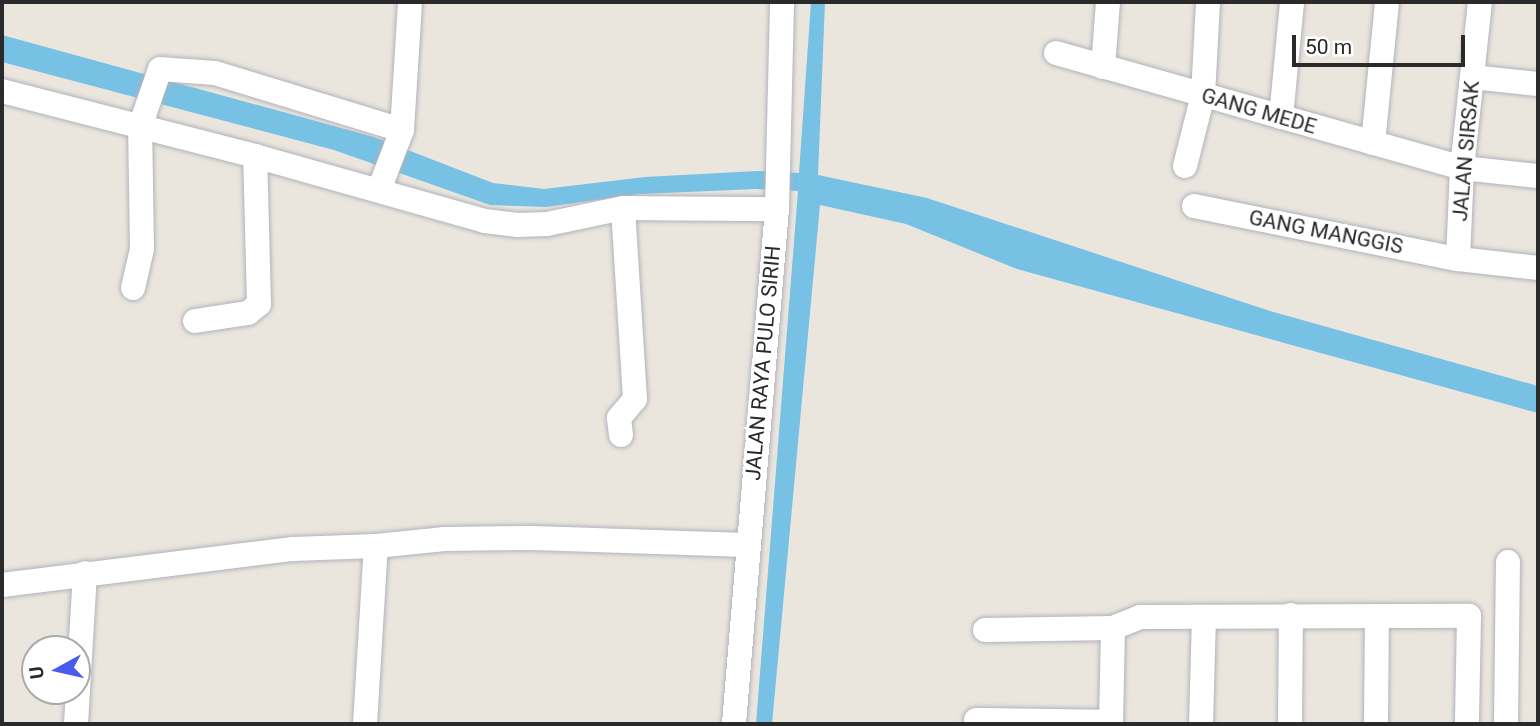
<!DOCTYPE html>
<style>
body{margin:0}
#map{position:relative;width:1540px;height:726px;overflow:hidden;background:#ebe6dd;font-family:Roboto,sans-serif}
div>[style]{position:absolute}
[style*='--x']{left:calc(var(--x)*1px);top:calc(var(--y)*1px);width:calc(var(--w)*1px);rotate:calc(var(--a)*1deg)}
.water>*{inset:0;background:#77c1e5}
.roads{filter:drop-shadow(0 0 2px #b0b2bc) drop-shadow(0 0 2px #b0b2bc)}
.minor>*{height:24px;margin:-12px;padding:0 12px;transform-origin:12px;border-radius:12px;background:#fff}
span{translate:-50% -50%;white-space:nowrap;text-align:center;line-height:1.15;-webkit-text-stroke:6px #fff;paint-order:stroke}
.street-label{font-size:21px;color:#2a2a2a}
.frame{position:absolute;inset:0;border:4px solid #2a2a2a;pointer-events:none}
.north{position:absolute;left:21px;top:635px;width:70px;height:70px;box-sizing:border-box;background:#fff;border:2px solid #aaa;border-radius:50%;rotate:262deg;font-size:19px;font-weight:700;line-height:28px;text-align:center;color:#2a2a2a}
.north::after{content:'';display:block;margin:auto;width:24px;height:32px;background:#485bec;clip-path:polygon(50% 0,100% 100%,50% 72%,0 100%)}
.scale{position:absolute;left:1292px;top:35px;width:173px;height:32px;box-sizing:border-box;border:4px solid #2a2a2a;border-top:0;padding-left:9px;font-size:21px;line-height:24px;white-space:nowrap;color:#2a2a2a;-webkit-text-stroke:5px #fff;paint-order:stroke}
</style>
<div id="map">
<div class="water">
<div style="clip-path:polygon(811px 2px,825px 2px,818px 175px,927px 198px,1270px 311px,1538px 386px,1538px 413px,1017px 269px,906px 224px,820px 205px,772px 724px,756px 724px,798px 191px,756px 189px,640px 194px,546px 207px,490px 205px,334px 150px,2px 62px,2px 35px,374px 137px,493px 183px,544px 189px,645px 177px,757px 171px,799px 173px)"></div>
</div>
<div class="roads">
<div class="minor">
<div style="--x:1056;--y:53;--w:422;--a:15.8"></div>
<div style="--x:1462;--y:168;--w:76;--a:6"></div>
<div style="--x:1103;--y:67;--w:65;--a:-85.6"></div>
<div style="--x:1472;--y:77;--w:66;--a:6.1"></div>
<div style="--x:2;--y:91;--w:261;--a:14.4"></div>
<div style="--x:255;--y:156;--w:239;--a:15.8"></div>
<div style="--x:485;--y:221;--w:33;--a:7"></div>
<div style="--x:518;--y:225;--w:29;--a:-2"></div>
<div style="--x:547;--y:224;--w:78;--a:-11.9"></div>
<div style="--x:623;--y:208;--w:154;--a:0.4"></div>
<div style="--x:1281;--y:117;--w:116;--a:-84.5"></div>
<div style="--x:1373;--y:143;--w:142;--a:-84.3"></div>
<div style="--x:1185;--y:166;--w:73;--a:-75.8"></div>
<div style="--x:1203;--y:95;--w:93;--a:-86.9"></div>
<div style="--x:379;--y:190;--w:64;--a:-69"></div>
<div style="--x:402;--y:130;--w:128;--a:-86.4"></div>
<div style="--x:1194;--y:206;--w:269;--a:11.4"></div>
<div style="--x:1458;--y:259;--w:81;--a:6.4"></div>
<div style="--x:1458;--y:259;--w:91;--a:-87.5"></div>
<div style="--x:1462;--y:168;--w:167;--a:-83.8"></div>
<div style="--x:133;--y:288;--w:40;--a:-77"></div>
<div style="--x:142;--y:249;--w:122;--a:-90.9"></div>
<div style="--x:140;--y:127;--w:61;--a:-71"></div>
<div style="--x:160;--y:69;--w:55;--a:4.2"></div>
<div style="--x:215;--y:73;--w:195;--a:17"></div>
<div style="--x:195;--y:321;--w:54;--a:-8.6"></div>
<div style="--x:248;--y:313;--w:14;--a:-39"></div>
<div style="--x:259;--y:304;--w:148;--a:-91.5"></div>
<div style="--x:621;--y:435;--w:17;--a:-97"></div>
<div style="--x:619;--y:418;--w:25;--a:-50"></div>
<div style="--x:635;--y:399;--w:191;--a:-93.6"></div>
<div style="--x:2;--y:585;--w:293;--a:-7.1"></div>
<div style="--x:293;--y:549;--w:83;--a:-2.1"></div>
<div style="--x:376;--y:546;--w:69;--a:-5.8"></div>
<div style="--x:445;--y:539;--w:88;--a:-0.7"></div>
<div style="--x:533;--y:538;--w:214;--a:1.9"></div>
<div style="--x:985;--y:630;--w:128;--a:-0.9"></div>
<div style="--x:1113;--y:628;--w:29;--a:-22"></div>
<div style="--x:1140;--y:617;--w:329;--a:-0.2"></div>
<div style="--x:1469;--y:616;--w:108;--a:91.1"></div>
<div style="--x:976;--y:720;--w:135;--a:0.8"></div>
<div style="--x:76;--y:724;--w:151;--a:-86.6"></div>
<div style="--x:365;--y:724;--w:178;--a:-86.5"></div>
<div style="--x:734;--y:724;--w:517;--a:-85.23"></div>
<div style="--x:777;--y:209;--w:207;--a:-88.6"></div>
<div style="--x:1111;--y:724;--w:96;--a:-88.8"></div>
<div style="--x:1201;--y:724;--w:107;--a:-88.4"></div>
<div style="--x:1290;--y:724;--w:109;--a:-89.5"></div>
<div style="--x:1376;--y:724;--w:108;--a:-89.5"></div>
<div style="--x:1506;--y:724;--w:162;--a:-89.3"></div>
</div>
</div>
<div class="street-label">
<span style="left:1259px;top:111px;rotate:16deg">GANG MEDE</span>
<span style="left:1466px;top:151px;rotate:-85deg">JALAN SIRSAK</span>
<span style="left:1326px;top:232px;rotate:11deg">GANG MANGGIS</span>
<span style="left:763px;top:363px;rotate:-85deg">JALAN RAYA PULO SIRIH</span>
</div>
<div class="frame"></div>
<div class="north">U</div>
<div class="scale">50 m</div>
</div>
